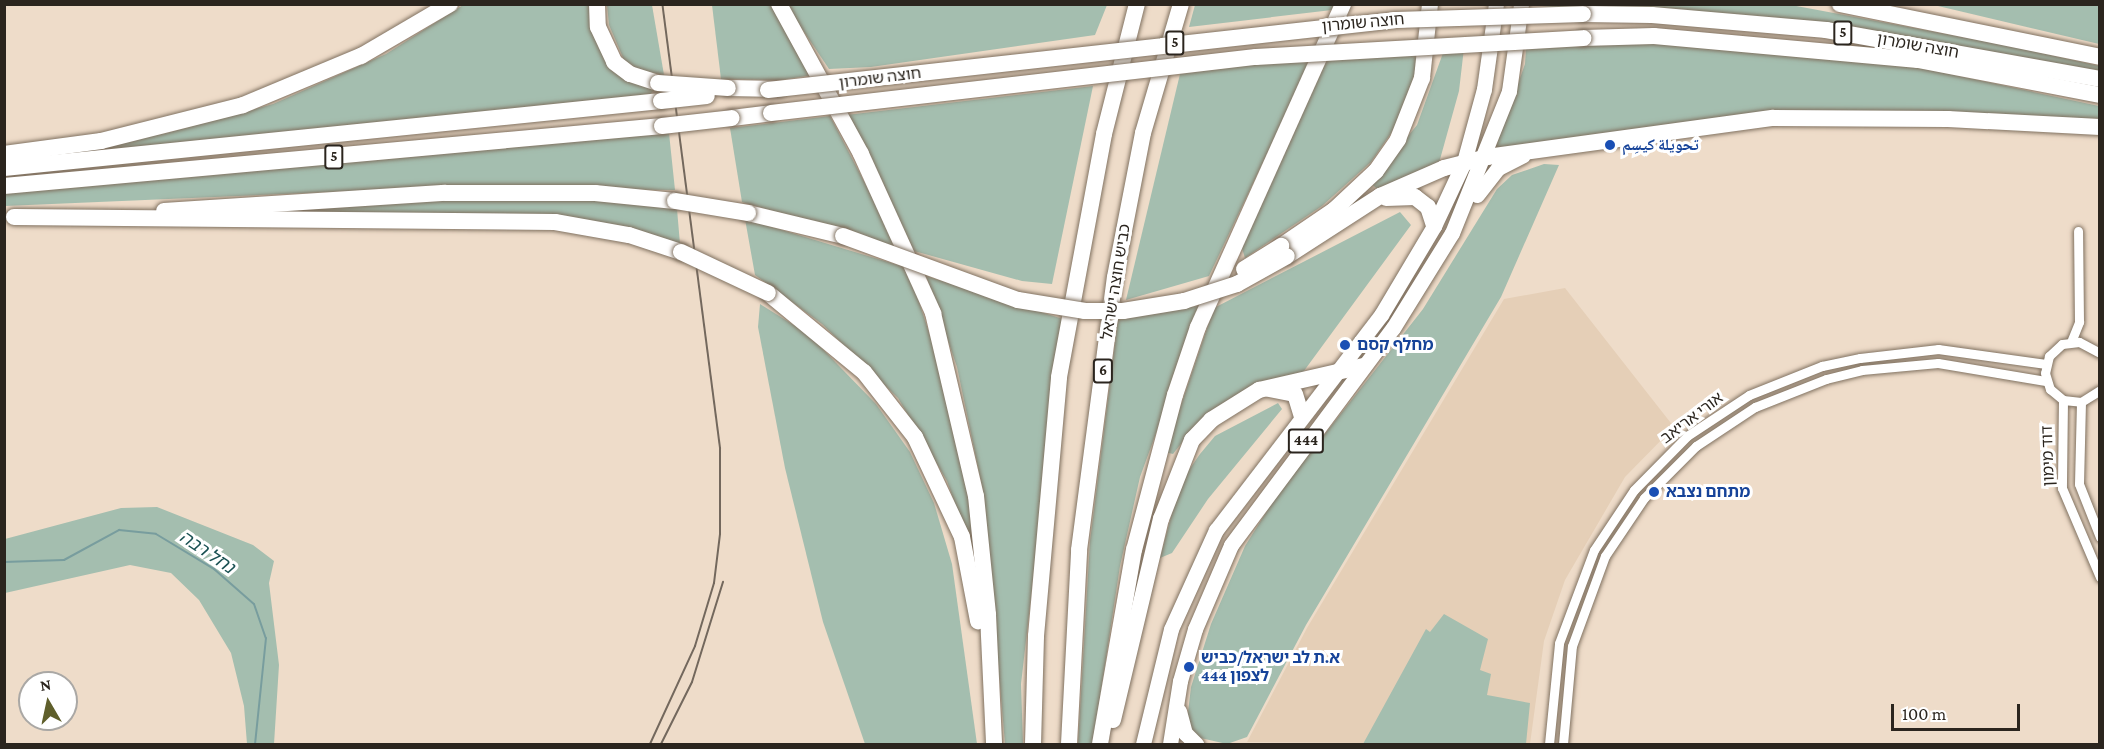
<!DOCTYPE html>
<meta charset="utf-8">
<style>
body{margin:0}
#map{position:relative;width:2104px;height:749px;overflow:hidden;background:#eedcc9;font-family:"Crimson Pro","Noto Naskh Arabic","Noto Sans Hebrew",serif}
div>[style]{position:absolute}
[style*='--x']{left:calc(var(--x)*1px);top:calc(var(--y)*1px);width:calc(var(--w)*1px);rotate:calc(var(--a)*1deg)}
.built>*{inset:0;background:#e5cfb7}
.green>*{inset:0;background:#a4beaf}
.stream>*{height:2px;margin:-1px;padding:0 1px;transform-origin:1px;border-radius:1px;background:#789d9e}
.roads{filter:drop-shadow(0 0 2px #807160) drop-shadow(0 0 2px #807160)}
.street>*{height:9px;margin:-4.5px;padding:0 4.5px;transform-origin:4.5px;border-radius:4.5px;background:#fff}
.primary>*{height:15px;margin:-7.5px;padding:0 7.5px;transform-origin:7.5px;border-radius:7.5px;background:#fff}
.highway>*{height:16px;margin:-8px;padding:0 8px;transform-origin:8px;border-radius:8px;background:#fff}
.rail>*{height:2px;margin:-1px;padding:0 1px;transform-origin:1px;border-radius:1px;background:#73685d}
.bridges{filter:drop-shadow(0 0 2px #807160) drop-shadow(0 0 2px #807160)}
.highway-bridge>*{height:16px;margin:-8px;padding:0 8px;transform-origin:8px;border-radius:8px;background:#fff}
.dots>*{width:16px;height:16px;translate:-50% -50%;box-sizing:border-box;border:3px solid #fff;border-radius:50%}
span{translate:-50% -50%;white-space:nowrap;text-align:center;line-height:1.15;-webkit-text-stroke:6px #fff;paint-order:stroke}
.shield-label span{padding:2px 4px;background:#fff;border:2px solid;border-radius:4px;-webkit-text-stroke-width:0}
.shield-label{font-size:15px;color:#2b251e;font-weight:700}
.street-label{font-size:16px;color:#2b251e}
.transit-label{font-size:16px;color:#164399;font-weight:700}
.left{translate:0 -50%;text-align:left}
.water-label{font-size:18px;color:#195052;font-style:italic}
.frame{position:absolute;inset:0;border:6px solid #2b251e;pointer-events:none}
.north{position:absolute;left:18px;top:671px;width:60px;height:60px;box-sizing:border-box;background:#fff;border:2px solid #aaa8a5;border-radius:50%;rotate:351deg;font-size:16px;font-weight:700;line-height:24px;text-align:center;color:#2b251e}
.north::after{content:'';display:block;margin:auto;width:21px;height:27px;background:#5f5f2b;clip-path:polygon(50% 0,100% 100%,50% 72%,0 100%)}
.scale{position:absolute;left:1891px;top:704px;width:129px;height:27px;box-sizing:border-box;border:3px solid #2b251e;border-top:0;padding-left:8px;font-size:18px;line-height:21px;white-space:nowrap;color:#2b251e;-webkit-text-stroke:4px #fff;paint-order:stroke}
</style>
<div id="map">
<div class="built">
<div style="clip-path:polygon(1565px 288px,1674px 427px,1625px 477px,1565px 580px,1544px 641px,1530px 744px,1247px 742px,1307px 628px,1504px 299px)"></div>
</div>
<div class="green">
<div style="clip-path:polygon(463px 5px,589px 5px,594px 35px,655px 89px,649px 96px,5px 160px,163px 134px,273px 104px,386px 54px)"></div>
<div style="clip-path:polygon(607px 5px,652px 5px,664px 75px,639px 70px,624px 60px,609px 25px)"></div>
<div style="clip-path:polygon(712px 5px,772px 5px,813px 75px,781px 80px,721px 79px)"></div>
<div style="clip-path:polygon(786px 5px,1107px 5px,1095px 35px,871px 67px,829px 69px)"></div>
<div style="clip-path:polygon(1195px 5px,1335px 5px,1332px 10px,1189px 27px)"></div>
<div style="clip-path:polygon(1530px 5px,1791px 5px,2015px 47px,2099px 66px,2099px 74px,1914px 39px)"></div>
<div style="clip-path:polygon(1937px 5px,2099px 5px,2099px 44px,1938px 6px)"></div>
<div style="clip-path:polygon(1650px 41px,1912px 66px,2099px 106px,2099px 119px,1910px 111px,1494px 152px,1525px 64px,1526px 48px)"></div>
<div style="clip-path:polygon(1464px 48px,1459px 91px,1439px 163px,1379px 190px,1370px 183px,1417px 125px,1443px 53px)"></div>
<div style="clip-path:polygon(1422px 53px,1396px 126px,1371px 162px,1322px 206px,1245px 258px,1241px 245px,1328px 57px)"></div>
<div style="clip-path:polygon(1313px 57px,1209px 276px,1126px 300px,1180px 74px)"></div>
<div style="clip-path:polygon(1093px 86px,1052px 284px,1022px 281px,914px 251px,846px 115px)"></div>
<div style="clip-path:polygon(830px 116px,899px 249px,742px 202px,730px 128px)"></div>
<div style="clip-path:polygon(669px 133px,675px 190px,422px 188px,5px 206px,4px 193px)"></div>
<div style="clip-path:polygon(1544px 164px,1559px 165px,1501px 297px,1306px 625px,1247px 737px,1227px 744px,1196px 737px,1187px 721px,1191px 687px,1211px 624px,1245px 546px,1277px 495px,1423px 309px,1497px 189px,1512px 175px)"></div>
<div style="clip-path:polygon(585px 199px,677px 209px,680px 244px,627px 228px,264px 211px,449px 200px)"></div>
<div style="clip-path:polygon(1400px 212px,1411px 225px,1301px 375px,1187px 436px,1173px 454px,1165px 452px,1214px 308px)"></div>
<div style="clip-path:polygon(745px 219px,908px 268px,946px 385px,977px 542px,969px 543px,947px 481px,898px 398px,822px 324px,755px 275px)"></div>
<div style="clip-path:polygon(926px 276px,1063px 319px,1021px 684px,1023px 744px,1005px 744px,984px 496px,957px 367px)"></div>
<div style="clip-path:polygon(760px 304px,808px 334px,876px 404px,910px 452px,934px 503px,952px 564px,977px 744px,865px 744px,823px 622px,785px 468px,758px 327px)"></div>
<div style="clip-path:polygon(1203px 305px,1140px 477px,1120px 566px,1093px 744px,1078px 744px,1090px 541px,1118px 320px)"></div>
<div style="clip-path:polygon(1278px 403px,1282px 409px,1208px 499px,1172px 553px,1160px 558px,1180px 483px,1200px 454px,1215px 436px)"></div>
<div style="clip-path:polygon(157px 507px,253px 545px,274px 561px,269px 583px,279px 665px,274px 744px,247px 744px,244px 706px,231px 653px,199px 600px,171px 573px,130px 565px,5px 593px,5px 539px,121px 508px)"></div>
<div style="clip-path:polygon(1444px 614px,1488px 639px,1480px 670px,1491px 674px,1487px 695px,1530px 703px,1526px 744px,1363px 744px,1426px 629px,1430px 632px)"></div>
</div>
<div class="stream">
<div style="--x:4;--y:562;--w:60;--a:-1.9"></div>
<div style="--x:64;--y:560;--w:63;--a:-28.6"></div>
<div style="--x:119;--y:530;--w:37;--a:6"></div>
<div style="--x:156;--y:534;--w:68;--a:31.1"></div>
<div style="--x:214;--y:569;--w:53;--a:41.2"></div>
<div style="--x:254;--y:604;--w:36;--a:71"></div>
<div style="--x:266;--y:638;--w:107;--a:95.9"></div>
</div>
<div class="roads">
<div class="street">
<div style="--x:2071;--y:342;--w:22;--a:-68"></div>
<div style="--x:2079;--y:322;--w:91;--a:-90.6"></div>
<div style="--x:2100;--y:353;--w:24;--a:-152"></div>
<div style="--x:2079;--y:342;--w:17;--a:173"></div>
<div style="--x:2062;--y:344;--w:18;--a:137"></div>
<div style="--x:2049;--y:356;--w:17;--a:103"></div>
<div style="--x:2045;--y:373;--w:17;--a:73"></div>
<div style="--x:2050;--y:389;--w:17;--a:40"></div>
<div style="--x:2063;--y:400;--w:18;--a:6"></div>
<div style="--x:2081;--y:402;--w:22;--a:-32"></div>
<div style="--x:2063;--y:400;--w:88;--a:90.7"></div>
<div style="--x:2062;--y:488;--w:97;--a:66.9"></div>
<div style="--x:2081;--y:402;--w:82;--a:91.4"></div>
<div style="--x:2079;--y:484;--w:57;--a:68.4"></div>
<div style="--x:1549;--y:744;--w:101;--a:-84.3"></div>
<div style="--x:1559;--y:643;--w:99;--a:-69.4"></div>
<div style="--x:1594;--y:550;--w:72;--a:-56.3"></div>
<div style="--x:1634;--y:490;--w:76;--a:-45.5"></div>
<div style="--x:1687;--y:436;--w:74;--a:-33.5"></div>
<div style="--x:1749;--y:395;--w:79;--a:-21.7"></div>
<div style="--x:1822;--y:366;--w:39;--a:-12"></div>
<div style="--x:1860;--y:358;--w:79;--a:-6.6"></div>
<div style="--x:1938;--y:349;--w:109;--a:7.9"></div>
<div style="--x:1563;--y:744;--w:98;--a:-84.8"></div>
<div style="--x:1572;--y:646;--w:96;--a:-69.9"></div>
<div style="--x:1605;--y:556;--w:70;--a:-56.1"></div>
<div style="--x:1644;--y:498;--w:74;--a:-45"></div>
<div style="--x:1696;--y:446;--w:71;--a:-33.5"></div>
<div style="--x:1755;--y:407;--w:76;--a:-21.5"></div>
<div style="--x:1826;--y:379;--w:37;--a:-14"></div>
<div style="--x:1862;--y:370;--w:76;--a:-5.3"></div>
<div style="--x:1938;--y:363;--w:109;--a:9.5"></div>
</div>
<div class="primary">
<div style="--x:1477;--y:195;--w:34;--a:-52"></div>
<div style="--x:1498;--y:168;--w:28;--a:-27"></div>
<div style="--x:1179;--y:711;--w:23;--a:75"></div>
<div style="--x:1185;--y:733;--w:16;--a:45"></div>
<div style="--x:1143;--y:744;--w:118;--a:-76.3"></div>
<div style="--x:1171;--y:629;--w:109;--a:-65.6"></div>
<div style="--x:1216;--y:530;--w:271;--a:-52.5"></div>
<div style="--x:1381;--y:315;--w:104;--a:-59.2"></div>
<div style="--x:1434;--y:226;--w:71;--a:-64.9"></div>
<div style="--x:1464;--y:162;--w:76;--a:-74.7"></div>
<div style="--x:1484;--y:89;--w:86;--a:-82"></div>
<div style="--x:1170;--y:744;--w:64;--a:-81"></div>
<div style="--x:1180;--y:681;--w:54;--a:-73.9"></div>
<div style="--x:1195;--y:629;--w:91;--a:-66.8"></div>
<div style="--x:1231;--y:545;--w:271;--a:-53.3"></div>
<div style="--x:1393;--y:328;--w:112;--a:-58.2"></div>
<div style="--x:1452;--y:233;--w:153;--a:-68.1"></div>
<div style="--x:1509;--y:91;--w:88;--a:-82.1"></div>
</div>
<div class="highway">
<div style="--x:597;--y:4;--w:23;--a:88"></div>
<div style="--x:598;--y:27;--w:38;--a:65"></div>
<div style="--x:614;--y:62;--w:20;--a:37"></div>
<div style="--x:630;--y:74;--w:29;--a:18"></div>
<div style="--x:779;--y:4;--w:171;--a:61.3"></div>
<div style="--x:861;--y:154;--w:175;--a:65.6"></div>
<div style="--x:933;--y:313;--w:188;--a:76.8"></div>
<div style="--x:976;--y:496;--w:120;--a:84.2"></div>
<div style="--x:988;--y:615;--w:129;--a:87.3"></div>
<div style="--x:1840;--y:4;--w:265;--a:11.5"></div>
<div style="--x:1583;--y:14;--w:69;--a:0.8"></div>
<div style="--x:1652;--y:15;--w:175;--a:4.9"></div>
<div style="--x:1826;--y:30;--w:278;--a:10.1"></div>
<div style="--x:1583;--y:38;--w:71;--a:-1.6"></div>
<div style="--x:1654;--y:36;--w:265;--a:5.2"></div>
<div style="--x:1918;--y:60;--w:185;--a:10.9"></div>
<div style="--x:728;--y:88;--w:51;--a:1.1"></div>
<div style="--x:732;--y:118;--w:39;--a:-7"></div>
<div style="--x:4;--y:154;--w:98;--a:-7.6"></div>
<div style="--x:101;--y:141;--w:146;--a:-14.2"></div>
<div style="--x:243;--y:105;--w:128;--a:-22.6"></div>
<div style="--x:361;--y:56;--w:103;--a:-30.3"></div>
<div style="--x:4;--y:168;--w:660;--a:-5.82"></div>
<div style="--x:4;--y:186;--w:661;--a:-5.21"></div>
<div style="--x:1386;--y:198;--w:29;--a:-2"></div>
<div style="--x:1415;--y:197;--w:16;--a:38"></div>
<div style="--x:1428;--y:207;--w:20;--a:72"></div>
<div style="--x:164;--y:211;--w:282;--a:-3.7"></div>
<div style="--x:445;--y:193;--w:150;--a:0"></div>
<div style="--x:595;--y:193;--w:80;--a:5.7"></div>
<div style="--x:748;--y:213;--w:98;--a:13.6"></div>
<div style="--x:14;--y:217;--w:541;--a:0.53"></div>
<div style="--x:555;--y:222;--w:75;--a:10"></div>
<div style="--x:629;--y:235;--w:55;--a:18.1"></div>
<div style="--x:1281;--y:246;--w:64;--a:-34.2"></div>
<div style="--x:1334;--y:210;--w:57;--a:-42.9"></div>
<div style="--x:1376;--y:171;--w:39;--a:-55"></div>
<div style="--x:1398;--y:139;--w:66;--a:-68.5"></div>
<div style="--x:1422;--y:78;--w:74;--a:-83.8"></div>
<div style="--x:1287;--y:256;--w:111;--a:-32.8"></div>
<div style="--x:1380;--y:196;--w:70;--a:-23.6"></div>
<div style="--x:1444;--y:168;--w:44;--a:-14.3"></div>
<div style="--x:1487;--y:157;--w:289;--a:-7.8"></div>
<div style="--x:1773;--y:118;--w:175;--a:0.3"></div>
<div style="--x:1948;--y:119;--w:152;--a:3"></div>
<div style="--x:768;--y:293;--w:124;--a:39.5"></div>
<div style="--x:864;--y:372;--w:83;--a:51.9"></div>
<div style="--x:915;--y:437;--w:110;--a:64.8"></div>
<div style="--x:962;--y:537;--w:86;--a:79.2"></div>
<div style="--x:1269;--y:389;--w:26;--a:11"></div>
<div style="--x:1295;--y:394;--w:24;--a:73"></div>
<div style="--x:1113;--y:720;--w:207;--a:-76.6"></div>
<div style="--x:1161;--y:519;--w:85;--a:-68.6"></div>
<div style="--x:1192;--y:440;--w:28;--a:-46"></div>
<div style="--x:1211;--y:420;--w:57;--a:-32"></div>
<div style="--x:1259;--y:390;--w:107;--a:-13"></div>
<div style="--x:1033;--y:744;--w:108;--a:-88.4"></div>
<div style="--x:1036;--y:636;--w:260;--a:-84.9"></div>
<div style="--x:1059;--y:377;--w:247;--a:-79.5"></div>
<div style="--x:1104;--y:134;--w:134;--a:-75.8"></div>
<div style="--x:1069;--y:744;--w:194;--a:-87"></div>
<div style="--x:1079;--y:550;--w:275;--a:-82.5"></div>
<div style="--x:1115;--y:277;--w:147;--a:-79"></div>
<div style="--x:1143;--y:133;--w:134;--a:-73.6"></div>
<div style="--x:1100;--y:744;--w:197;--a:-80.1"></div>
<div style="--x:1134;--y:550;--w:160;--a:-75.2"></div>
<div style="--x:1175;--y:395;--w:72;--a:-71.3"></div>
<div style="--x:1198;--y:327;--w:354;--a:-65.8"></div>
</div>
</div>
<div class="rail">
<div style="--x:650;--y:744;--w:108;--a:-65.3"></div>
<div style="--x:695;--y:646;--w:66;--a:-73.2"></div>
<div style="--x:714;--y:583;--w:49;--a:-83"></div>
<div style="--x:720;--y:534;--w:86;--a:-90"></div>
<div style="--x:720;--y:448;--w:448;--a:-97.4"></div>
<div style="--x:661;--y:744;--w:69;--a:-63.4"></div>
<div style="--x:692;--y:682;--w:105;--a:-72.8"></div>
</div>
<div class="bridges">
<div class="highway-bridge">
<div style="--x:658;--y:83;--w:70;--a:4.1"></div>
<div style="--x:768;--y:90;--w:632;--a:-6.36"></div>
<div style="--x:1396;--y:20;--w:187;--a:-1.8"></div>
<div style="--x:661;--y:101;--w:46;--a:-6.2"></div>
<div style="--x:771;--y:113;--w:488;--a:-6.6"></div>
<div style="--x:1256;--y:57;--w:328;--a:-3.3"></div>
<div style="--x:662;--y:126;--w:70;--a:-6.5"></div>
<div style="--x:675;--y:201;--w:74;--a:9.3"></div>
<div style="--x:843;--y:236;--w:186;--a:20.1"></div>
<div style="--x:1018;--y:300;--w:68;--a:9.3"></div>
<div style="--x:1085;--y:311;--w:38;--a:0"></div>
<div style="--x:1123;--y:311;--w:62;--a:-9.3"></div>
<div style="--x:1184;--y:301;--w:56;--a:-17.8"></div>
<div style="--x:1237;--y:284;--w:57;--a:-29.2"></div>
<div style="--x:681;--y:252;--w:96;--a:25.2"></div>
<div style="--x:1244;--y:269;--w:44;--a:-31.9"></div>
</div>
</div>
<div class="dots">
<div style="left:1610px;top:145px;background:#1a4fb4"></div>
<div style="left:1345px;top:345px;background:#1a4fb4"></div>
<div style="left:1654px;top:492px;background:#1a4fb4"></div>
<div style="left:1189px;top:667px;background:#1a4fb4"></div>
</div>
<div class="shield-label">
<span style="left:1843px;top:33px">5</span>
<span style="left:1175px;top:43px">5</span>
<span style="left:334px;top:157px">5</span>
<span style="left:1103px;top:371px">6</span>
<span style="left:1306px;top:441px">444</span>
</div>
<div class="street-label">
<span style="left:1363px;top:23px;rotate:-5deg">חוצה שומרון</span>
<span style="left:1918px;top:46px;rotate:10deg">חוצה שומרון</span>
<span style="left:880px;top:78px;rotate:-7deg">חוצה שומרון</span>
<span style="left:1116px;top:282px;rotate:-81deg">כביש חוצה ישראל</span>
<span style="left:1692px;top:418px;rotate:-37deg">אורי אריאב</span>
<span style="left:2048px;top:456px;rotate:-92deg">דוד מימון</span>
</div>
<div class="transit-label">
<span class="left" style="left:1622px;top:145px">تحويلة كيسِم</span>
<span class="left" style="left:1357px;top:345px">מחלף קסם</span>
<span class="left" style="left:1666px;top:492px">מתחם נצבא</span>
<span class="left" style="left:1201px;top:667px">א.ת לב ישראל/כביש<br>444 לצפון</span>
</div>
<div class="water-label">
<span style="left:207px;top:552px;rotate:34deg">נחל רבה</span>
</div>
<div class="frame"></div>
<div class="north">N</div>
<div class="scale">100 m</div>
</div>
